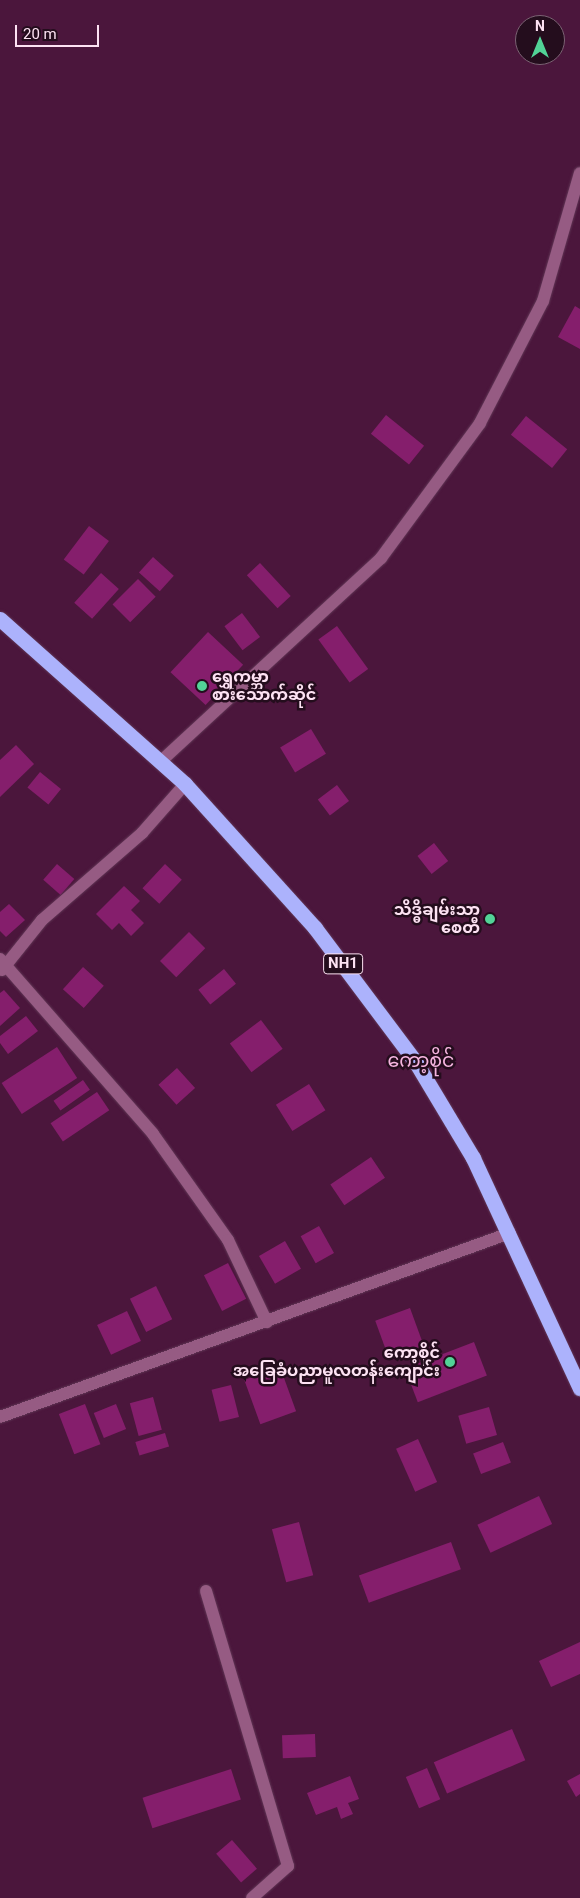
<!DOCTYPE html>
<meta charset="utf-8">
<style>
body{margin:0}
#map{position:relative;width:580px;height:1898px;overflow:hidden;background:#4b163c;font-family:Roboto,"Noto Sans Myanmar",sans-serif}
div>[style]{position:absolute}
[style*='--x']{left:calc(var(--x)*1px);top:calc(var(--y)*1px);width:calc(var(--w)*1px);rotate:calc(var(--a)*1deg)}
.building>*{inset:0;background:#851e6c;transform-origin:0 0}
.roads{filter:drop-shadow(0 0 1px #603655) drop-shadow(0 0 1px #603655)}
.minor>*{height:12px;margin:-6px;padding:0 6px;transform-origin:6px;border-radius:6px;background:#965b83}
.highway>*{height:15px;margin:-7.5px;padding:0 7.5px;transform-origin:7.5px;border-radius:7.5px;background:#acb2fc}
.dots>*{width:14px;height:14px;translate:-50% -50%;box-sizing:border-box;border:2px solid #240d1d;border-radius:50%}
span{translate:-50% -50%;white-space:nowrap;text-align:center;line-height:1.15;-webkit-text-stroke:5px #240d1d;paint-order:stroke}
.shield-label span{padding:1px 4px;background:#240d1d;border:1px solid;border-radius:4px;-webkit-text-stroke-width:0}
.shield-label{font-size:15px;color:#fde2f3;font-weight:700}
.poi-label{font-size:16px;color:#fde2f3;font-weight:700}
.left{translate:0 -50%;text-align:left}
.right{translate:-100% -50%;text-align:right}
.quarter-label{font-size:19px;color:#f6b5e0}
.north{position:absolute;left:515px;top:15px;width:50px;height:50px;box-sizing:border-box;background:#240d1d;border:1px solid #7b6273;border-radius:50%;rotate:0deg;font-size:14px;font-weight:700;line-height:20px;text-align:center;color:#fde2f3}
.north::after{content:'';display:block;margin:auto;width:18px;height:22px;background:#52d397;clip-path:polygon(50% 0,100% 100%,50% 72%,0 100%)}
.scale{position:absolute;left:15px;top:25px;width:84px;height:22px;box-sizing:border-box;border:2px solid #fde2f3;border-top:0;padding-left:6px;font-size:15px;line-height:18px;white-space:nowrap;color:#fde2f3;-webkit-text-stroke:4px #240d1d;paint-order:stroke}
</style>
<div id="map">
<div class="building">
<div style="clip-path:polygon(575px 306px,580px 309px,580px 349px,558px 337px)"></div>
<div style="left:386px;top:415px;width:49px;height:24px;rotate:39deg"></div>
<div style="left:526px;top:416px;width:53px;height:24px;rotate:39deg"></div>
<div style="left:89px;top:526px;width:25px;height:42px;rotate:37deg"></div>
<div style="left:153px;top:557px;width:28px;height:21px;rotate:42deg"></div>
<div style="left:260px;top:563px;width:45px;height:18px;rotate:47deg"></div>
<div style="left:101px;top:573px;width:24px;height:40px;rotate:42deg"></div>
<div style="left:138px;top:579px;width:25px;height:36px;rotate:45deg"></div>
<div style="left:242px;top:613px;width:30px;height:22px;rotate:53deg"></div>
<div style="left:337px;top:626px;width:53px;height:23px;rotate:54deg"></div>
<div style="left:208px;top:632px;width:48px;height:55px;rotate:43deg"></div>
<div style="left:311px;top:729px;width:29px;height:36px;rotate:59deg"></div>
<div style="clip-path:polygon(16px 745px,34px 764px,0 797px,0 760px)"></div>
<div style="left:40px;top:772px;width:27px;height:20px;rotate:39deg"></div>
<div style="left:337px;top:785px;width:20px;height:24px;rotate:53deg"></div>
<div style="left:434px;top:843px;width:23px;height:21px;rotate:52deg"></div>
<div style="left:57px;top:864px;width:23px;height:21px;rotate:41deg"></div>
<div style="left:165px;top:864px;width:23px;height:33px;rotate:43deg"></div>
<div style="clip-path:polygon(124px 886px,140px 901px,131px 910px,144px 923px,131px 936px,119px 923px,112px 930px,96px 914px)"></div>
<div style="clip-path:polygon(9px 904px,25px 920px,6px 937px,0 931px,0 912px)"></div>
<div style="left:189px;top:932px;width:23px;height:41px;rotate:45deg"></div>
<div style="left:83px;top:967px;width:28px;height:30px;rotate:42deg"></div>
<div style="left:224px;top:969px;width:19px;height:33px;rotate:51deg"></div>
<div style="clip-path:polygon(4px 990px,20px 1008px,0 1026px,0 993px)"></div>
<div style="clip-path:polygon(26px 1016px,38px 1031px,8px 1054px,0 1043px,0 1036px)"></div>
<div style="left:261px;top:1020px;width:36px;height:39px;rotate:53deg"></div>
<div style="left:57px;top:1047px;width:37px;height:66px;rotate:57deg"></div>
<div style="left:177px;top:1068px;width:27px;height:25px;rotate:48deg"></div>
<div style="left:83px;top:1080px;width:12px;height:36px;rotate:55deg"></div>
<div style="left:309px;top:1084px;width:31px;height:39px;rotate:58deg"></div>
<div style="left:97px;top:1092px;width:22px;height:56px;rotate:56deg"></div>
<div style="left:371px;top:1157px;width:25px;height:49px;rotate:56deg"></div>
<div style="left:319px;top:1226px;width:31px;height:21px;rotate:61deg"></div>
<div style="left:285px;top:1241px;width:32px;height:30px;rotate:60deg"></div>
<div style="left:228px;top:1263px;width:40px;height:27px;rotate:63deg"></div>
<div style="left:156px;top:1286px;width:37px;height:29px;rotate:64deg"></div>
<div style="left:410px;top:1308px;width:40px;height:37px;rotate:70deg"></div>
<div style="left:127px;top:1311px;width:33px;height:33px;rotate:65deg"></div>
<div style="left:474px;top:1342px;width:36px;height:74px;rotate:69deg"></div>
<div style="left:280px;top:1367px;width:47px;height:38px;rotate:70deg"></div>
<div style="left:231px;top:1385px;width:33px;height:20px;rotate:76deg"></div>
<div style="left:153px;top:1397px;width:34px;height:24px;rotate:75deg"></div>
<div style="left:85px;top:1404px;width:43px;height:28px;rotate:69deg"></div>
<div style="left:116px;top:1404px;width:27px;height:24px;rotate:68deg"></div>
<div style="left:489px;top:1407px;width:29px;height:32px;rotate:74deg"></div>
<div style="left:165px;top:1433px;width:14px;height:31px;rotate:73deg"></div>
<div style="left:418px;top:1439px;width:47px;height:24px;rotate:66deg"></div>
<div style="left:503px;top:1442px;width:22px;height:32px;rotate:69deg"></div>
<div style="left:539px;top:1496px;width:31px;height:68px;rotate:65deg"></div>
<div style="left:299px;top:1522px;width:55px;height:28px;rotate:75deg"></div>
<div style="left:451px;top:1542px;width:29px;height:98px;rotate:70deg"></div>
<div style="clip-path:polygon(580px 1642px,580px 1674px,551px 1687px,539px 1661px)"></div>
<div style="left:512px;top:1729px;width:34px;height:85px;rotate:67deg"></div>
<div style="left:315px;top:1734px;width:23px;height:33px;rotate:88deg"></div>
<div style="left:427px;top:1768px;width:34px;height:23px;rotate:67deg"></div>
<div style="left:231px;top:1769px;width:32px;height:93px;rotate:72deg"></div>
<div style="clip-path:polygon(580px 1774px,580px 1794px,576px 1797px,567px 1781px)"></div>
<div style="clip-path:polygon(350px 1776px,359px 1799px,348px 1803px,353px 1814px,341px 1819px,337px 1807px,316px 1815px,307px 1793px)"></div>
<div style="left:232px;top:1840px;width:38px;height:21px;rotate:49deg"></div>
</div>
<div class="roads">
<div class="minor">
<div style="--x:160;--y:762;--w:301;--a:-42.7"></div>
<div style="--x:381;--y:558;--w:167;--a:-53.7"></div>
<div style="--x:480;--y:423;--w:137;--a:-62.7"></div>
<div style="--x:543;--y:301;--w:133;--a:-73.9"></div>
<div style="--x:0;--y:959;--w:232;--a:48.8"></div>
<div style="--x:153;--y:1134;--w:130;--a:54.7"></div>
<div style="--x:228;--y:1240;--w:91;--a:64.6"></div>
<div style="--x:2;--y:970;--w:64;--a:-51.3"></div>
<div style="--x:42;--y:920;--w:133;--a:-41"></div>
<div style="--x:142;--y:833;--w:65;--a:-48.7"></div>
<div style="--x:0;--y:1417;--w:542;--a:-19.84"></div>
<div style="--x:206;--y:1591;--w:287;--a:73.4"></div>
<div style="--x:288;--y:1866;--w:48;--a:138.4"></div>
</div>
<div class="highway">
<div style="--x:0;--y:619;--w:248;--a:41.7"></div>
<div style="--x:185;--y:784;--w:194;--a:47.9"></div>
<div style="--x:315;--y:928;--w:166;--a:53.1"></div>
<div style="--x:415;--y:1061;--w:113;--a:59.1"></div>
<div style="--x:473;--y:1158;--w:254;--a:65.1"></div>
</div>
</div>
<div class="dots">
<div style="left:202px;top:686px;background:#52d397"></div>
<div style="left:490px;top:919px;background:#52d397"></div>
<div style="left:450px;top:1362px;background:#52d397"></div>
</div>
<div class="shield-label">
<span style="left:343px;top:964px">NH1</span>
</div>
<div class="poi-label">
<span class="left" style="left:212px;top:686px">ရွှေကမ္ဘာ<br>စားသောက်ဆိုင်</span>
<span class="right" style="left:480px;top:919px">သိဒ္ဓိချမ်းသာ<br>စေတီ</span>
<span class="right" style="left:440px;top:1362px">ကော့စိုင်<br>အခြေခံပညာမူလတန်းကျောင်း</span>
</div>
<div class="quarter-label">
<span style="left:421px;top:1061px">ကော့စိုင်</span>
</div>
<div class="north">N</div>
<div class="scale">20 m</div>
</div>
